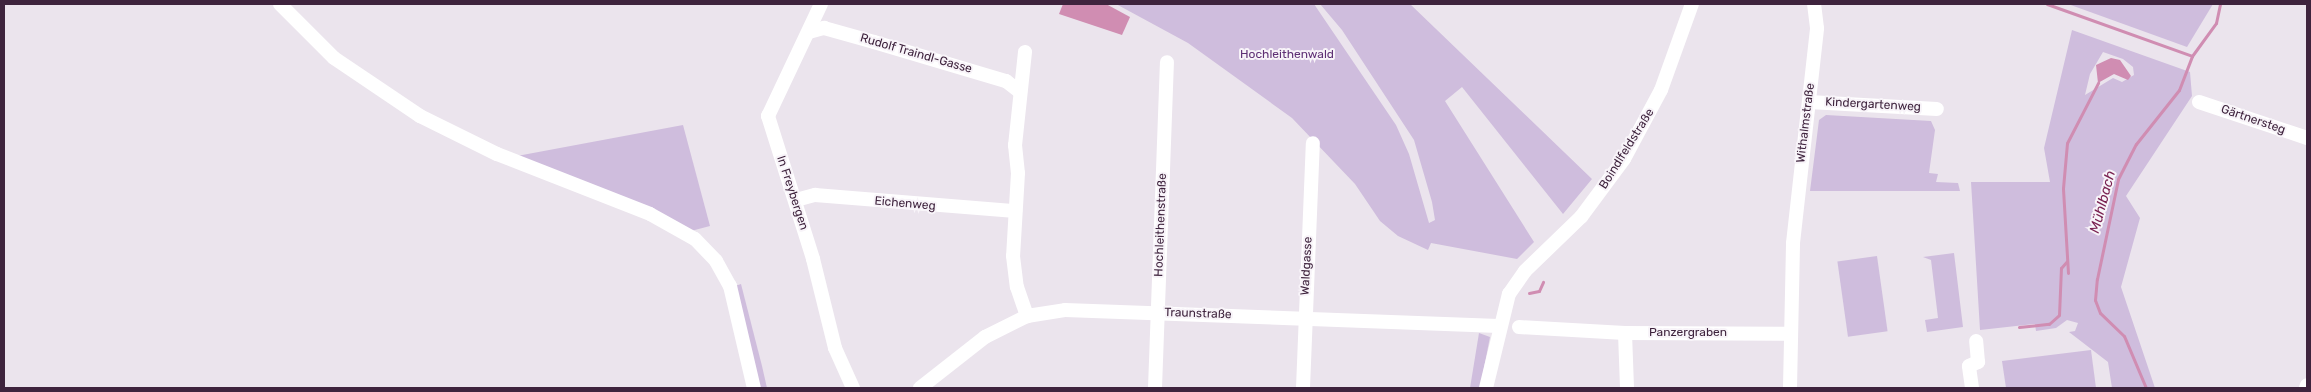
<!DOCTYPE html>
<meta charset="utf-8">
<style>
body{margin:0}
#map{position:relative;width:2311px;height:392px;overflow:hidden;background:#ebe4ed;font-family:Rubik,sans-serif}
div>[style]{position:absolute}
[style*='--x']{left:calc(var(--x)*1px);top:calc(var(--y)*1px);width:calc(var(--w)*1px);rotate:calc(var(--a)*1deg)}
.green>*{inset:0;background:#cfbddd;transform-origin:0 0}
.water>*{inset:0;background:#d08db2}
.stream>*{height:3px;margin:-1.5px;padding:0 1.5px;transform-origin:1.5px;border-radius:1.5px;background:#d08db2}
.minor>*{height:14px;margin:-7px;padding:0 7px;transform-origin:7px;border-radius:7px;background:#fff}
span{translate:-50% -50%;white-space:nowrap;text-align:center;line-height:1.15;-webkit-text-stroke:4px #f8f4f9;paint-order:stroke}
.street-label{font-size:12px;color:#3e233d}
.park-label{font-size:12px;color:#5e2f74}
.water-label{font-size:14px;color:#781f4f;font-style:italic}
.frame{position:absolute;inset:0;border:5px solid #3e233d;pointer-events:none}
</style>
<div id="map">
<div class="green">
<div style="clip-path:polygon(1116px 4px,1314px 4px,1396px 125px,1409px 154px,1429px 223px,1435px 220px,1432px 202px,1414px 140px,1342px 30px,1320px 4px,1410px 4px,1592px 179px,1563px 214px,1462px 87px,1445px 101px,1534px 242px,1517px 259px,1431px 243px,1428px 250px,1398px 236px,1380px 221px,1355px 184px,1292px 118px,1188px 43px)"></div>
<div style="clip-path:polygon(2068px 4px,2213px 4px,2187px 47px)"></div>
<div style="clip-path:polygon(evenodd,2072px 30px,2190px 72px,2192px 96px,2126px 196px,2140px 218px,2121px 287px,2155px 388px,2112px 388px,2108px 362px,2069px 332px,2075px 331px,2078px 323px,2067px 320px,2056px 328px,2036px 331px,2035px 324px,1980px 330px,1971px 182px,2050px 182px,2044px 148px,2072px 30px,2103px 52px,2123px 59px,2133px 67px,2134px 75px,2122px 82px,2113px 78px,2085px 95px,2090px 74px,2103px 52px)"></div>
<div style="clip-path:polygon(1826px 115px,1931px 121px,1935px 130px,1929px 173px,1938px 174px,1936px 182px,1958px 183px,1960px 191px,1810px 191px,1819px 120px)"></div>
<div style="clip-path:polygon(683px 125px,710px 226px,691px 231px,517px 156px)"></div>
<div style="clip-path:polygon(1954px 253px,1963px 327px,1927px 332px,1925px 320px,1938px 318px,1931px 260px,1923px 257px)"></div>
<div style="left:1877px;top:256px;width:76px;height:40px;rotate:82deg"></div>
<div style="clip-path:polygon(741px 284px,762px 366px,767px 388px,760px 388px,735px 286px)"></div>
<div style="clip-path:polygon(1479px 333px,1490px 337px,1480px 388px,1470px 388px)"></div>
<div style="clip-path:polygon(2091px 350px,2096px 388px,2006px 388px,2002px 361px)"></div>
</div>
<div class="water">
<div style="clip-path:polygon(1063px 4px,1106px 4px,1130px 17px,1122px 35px,1059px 14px)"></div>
<div style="clip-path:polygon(2111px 58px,2120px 60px,2131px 76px,2128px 80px,2114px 74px,2098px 83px,2096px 65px)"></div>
</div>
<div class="stream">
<div style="--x:2047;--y:4;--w:154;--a:19.7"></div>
<div style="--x:2068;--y:273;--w:85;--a:-93.4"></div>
<div style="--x:2063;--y:188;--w:45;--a:-84.9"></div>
<div style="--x:2067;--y:143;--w:68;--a:-62.7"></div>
<div style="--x:1529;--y:293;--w:10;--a:-11"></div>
<div style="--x:1539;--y:291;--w:10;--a:-66"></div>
<div style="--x:2019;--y:327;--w:30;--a:-6"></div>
<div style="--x:2049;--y:324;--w:13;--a:-42"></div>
<div style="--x:2059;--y:315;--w:47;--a:-87.6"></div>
<div style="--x:2061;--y:268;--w:9;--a:-49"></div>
<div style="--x:2146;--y:388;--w:56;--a:-112.9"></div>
<div style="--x:2124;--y:336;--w:33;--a:-136"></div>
<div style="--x:2100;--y:313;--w:14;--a:-111"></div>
<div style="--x:2095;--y:300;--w:21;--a:-85"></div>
<div style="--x:2097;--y:279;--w:102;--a:-78.1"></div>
<div style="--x:2118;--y:179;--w:39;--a:-63"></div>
<div style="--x:2136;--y:144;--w:69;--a:-51.5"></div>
<div style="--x:2179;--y:90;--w:36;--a:-69"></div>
<div style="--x:2192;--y:56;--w:41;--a:-54"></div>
<div style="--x:2216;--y:23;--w:19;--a:-78"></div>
</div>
<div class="minor">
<div style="--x:280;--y:4;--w:76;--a:45"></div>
<div style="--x:334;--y:58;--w:104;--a:34"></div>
<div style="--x:420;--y:116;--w:86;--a:26.3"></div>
<div style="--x:497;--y:154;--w:164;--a:21.4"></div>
<div style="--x:650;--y:214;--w:51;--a:29.1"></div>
<div style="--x:695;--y:239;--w:30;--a:46"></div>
<div style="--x:716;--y:261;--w:29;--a:61"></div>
<div style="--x:730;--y:286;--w:105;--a:76.8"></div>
<div style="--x:821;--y:4;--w:124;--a:115.3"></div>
<div style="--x:768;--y:116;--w:150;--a:72.5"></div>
<div style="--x:813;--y:259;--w:92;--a:76.1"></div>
<div style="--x:835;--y:348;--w:44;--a:65.8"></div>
<div style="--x:809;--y:32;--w:16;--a:-15"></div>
<div style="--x:824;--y:28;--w:52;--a:15.6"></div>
<div style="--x:874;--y:42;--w:138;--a:16.5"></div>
<div style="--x:1006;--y:81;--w:18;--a:38"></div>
<div style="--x:1025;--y:52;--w:94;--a:96.1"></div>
<div style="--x:1015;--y:145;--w:28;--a:84"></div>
<div style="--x:1018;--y:173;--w:83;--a:93.4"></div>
<div style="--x:1013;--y:256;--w:31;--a:83"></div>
<div style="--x:1017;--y:287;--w:31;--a:71"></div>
<div style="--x:1809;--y:102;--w:128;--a:3.1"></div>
<div style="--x:2199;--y:102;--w:114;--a:18.4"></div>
<div style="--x:796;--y:200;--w:20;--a:-15"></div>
<div style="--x:815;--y:195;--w:201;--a:4.6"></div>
<div style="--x:1519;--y:327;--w:106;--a:3.2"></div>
<div style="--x:1625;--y:333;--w:164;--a:0.3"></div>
<div style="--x:1625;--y:333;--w:55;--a:87.9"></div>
<div style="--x:920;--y:388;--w:83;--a:-38.1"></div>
<div style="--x:985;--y:337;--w:47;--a:-26.6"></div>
<div style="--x:1027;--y:316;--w:38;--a:-9"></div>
<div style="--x:1065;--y:310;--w:434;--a:2.1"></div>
<div style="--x:1155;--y:388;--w:326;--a:-87.9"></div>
<div style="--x:1303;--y:388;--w:245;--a:-87.7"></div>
<div style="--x:1486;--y:388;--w:97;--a:-76.3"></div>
<div style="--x:1509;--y:294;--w:28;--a:-55"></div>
<div style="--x:1525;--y:271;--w:78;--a:-44"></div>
<div style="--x:1581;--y:217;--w:72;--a:-53.4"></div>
<div style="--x:1624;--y:159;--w:78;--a:-61.8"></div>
<div style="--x:1661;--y:90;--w:91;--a:-70.2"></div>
<div style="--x:1790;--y:388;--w:145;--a:-88.8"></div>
<div style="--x:1793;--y:243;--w:216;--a:-83.6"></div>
<div style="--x:1817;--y:28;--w:24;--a:-97"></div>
<div style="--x:1972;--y:388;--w:22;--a:-98"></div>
<div style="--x:1969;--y:366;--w:10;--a:-24"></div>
<div style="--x:1978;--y:362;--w:21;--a:-95"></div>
<div style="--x:2306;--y:388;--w:3;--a:-72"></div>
</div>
<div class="street-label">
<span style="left:916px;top:54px;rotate:16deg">Rudolf Traindl-Gasse</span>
<span style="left:1873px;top:105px;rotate:3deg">Kindergartenweg</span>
<span style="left:2253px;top:120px;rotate:19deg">Gärtnersteg</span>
<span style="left:1806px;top:123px;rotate:-83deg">Withalmstraße</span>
<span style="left:1627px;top:149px;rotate:-58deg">Boindlfeldstraße</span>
<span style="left:792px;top:193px;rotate:72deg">In Freybergen</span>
<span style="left:905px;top:204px;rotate:5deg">Eichenweg</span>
<span style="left:1161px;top:225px;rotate:-88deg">Hochleithenstraße</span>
<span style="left:1307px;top:266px;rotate:-87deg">Waldgasse</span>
<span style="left:1198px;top:314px;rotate:2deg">Traunstraße</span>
<span style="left:1688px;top:333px">Panzergraben</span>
</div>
<div class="park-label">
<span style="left:1287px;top:55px">Hochleithenwald</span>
</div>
<div class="water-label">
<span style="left:2103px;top:202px;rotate:-75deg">Mühlbach</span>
</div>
<div class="frame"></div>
</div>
